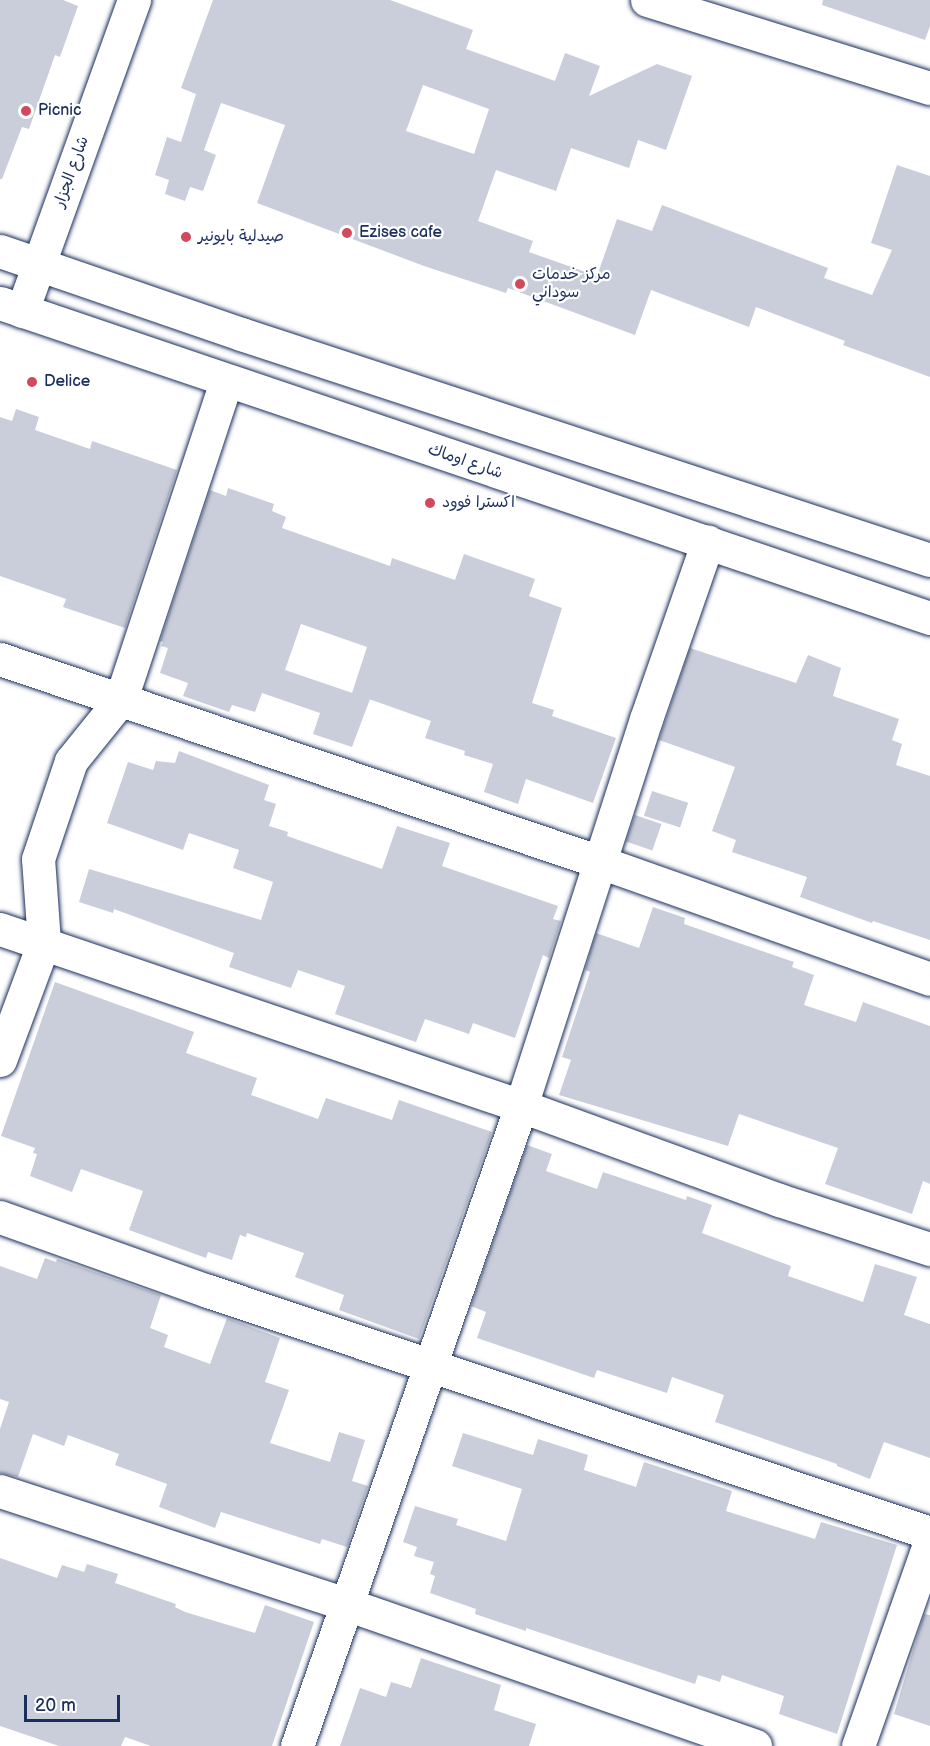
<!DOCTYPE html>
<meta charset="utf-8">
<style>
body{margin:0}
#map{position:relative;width:930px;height:1746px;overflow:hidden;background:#fff;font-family:"Balsamiq Sans","Playpen Sans Arabic",sans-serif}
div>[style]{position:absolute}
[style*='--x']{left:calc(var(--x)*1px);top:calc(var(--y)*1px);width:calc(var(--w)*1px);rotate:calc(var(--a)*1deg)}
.building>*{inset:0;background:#caceda;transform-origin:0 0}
.roads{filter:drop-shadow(0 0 2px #1b2f5e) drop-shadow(0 0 2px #1b2f5e)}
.minor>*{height:33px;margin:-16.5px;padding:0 16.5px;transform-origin:16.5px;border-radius:16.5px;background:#fff}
.major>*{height:33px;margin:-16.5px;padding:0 16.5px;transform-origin:16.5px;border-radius:16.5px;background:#fff}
.dots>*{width:16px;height:16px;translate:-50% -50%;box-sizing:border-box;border:3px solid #fff;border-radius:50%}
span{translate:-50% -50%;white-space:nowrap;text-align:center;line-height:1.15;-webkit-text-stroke:4.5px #fff;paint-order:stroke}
.poi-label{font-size:16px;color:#1b2f5e}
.left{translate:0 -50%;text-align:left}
.street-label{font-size:16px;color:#1b2f5e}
.scale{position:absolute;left:24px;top:1695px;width:96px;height:27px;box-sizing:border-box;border:3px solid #1b2f5e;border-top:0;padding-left:8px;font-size:18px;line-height:21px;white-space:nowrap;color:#1b2f5e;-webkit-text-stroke:4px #fff;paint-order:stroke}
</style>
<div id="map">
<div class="building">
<div style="clip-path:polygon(0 0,63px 0,78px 6px,60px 57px,55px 55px,29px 129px,22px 127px,2px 179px,0 179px)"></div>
<div style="clip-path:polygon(evenodd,213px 0,390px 0,473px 30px,466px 49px,555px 81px,565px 53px,600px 66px,589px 96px,657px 64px,692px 76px,666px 150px,638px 140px,629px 168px,571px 148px,556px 191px,496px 170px,478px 221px,533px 241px,529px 252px,597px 276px,617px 219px,652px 231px,662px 205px,828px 268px,824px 278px,872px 295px,892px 250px,871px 243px,897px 165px,930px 176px,930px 377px,843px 345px,845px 341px,756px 307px,749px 327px,651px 290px,635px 335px,508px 288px,506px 293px,424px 266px,257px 203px,285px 125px,221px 103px,204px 150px,216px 155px,203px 191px,190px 187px,185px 201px,165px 194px,169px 180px,155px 175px,167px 137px,181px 142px,196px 94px,181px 88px,213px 0,423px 85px,489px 109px,474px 154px,406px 131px,423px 85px)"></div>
<div style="clip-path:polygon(823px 0,930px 0,930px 26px,925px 40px,822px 5px)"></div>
<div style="clip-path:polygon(16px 409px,39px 417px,35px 430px,90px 449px,92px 441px,177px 470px,125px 628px,63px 607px,66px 599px,0 576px,0 417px,12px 421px)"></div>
<div style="clip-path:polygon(228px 488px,274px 504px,272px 511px,286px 517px,282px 528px,390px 566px,392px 558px,455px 580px,464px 554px,535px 579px,529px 596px,562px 608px,532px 703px,554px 710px,552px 716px,616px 738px,593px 803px,526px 779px,518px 804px,484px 792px,493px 764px,464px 755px,465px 751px,425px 738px,431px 721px,352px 693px,367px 647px,301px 624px,285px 670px,370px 699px,352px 747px,313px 734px,320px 713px,262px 693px,255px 712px,232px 705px,229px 712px,183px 696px,188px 683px,160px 673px,168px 648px,161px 646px,163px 642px,160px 641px,210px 490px,226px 496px)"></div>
<div style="clip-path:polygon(690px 648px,796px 683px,808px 655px,841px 668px,833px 696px,899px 719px,892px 740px,902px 744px,896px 765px,930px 776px,930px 940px,873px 921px,872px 923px,800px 897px,807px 877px,732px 852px,736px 840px,712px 831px,735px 767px,659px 740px)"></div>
<div style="clip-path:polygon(179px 751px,269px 785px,264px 800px,276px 804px,269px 826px,288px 832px,287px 836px,382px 869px,397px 826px,450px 843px,442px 866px,558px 906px,553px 919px,561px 921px,549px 958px,543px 955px,515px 1038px,473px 1023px,469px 1034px,425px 1019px,416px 1042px,335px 1014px,345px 986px,298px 970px,291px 988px,229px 967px,234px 953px,114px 909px,113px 913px,79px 902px,89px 869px,261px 920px,273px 882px,233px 868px,239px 850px,189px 833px,183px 850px,107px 823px,128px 762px,153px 770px,156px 761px,175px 763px)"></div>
<div style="left:652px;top:791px;width:38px;height:26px;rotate:18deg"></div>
<div style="left:635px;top:815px;width:28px;height:28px;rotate:19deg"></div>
<div style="clip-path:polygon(653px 907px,685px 918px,684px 924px,794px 962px,792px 967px,814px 975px,804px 1005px,856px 1022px,863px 1002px,930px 1026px,930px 1184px,923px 1181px,912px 1214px,825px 1184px,838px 1148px,739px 1114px,728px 1146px,559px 1095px,571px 1060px,562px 1057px,590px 972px,585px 970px,596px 933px,639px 948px)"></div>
<div style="clip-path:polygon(55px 982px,194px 1032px,186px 1053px,257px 1078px,251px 1095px,318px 1119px,326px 1098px,392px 1120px,399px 1100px,492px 1132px,419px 1339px,339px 1310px,344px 1295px,295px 1277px,304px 1253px,247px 1233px,246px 1237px,240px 1235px,232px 1260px,208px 1252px,206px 1258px,129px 1230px,143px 1191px,81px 1169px,72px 1192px,30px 1176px,37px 1154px,33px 1153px,35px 1148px,1px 1136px)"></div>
<div style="clip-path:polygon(527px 1145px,552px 1154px,546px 1171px,597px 1189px,603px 1172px,686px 1200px,687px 1196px,712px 1205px,702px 1233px,791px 1266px,788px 1276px,863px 1302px,875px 1264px,917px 1277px,904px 1315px,930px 1324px,930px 1458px,884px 1442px,870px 1479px,837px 1466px,837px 1464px,715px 1422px,724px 1395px,672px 1377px,667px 1393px,597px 1370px,594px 1378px,477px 1338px,486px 1312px,471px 1306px)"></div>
<div style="clip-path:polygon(45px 1258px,56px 1262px,57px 1259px,161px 1295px,150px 1328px,168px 1335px,164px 1347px,210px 1364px,227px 1318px,280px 1338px,265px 1382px,289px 1390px,270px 1443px,330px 1462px,339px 1432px,365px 1440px,352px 1481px,368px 1486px,347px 1547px,322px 1539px,320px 1544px,221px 1512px,215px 1528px,159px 1507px,167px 1484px,115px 1465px,119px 1454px,68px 1435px,64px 1446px,33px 1434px,18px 1477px,0 1473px,0 1429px,9px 1402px,0 1399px,0 1266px,37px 1279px)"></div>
<div style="clip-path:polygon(463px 1433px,533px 1455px,538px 1439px,588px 1455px,584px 1470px,636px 1487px,644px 1462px,732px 1491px,726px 1511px,815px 1539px,821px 1522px,897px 1545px,837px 1734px,779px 1714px,784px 1696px,722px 1675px,720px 1682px,698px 1675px,695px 1684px,526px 1628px,526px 1631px,475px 1614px,476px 1609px,430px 1593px,435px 1576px,430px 1574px,434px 1562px,414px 1556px,417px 1547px,403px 1542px,415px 1506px,458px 1519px,456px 1525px,506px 1541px,522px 1489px,452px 1466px)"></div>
<div style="clip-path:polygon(0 1558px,57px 1578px,62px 1565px,84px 1572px,87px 1564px,118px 1574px,115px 1583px,176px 1604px,175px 1607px,185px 1612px,255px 1633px,265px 1605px,314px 1622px,272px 1746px,151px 1746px,125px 1737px,121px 1746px,59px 1746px,0 1726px)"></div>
<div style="clip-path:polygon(924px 1614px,930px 1615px,930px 1726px,894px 1714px)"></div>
<div style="clip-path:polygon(421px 1658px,501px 1685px,494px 1710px,536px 1724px,529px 1746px,340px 1746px,360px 1688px,386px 1697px,391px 1682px,411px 1688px)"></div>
</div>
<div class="roads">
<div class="minor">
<div style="--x:647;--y:0;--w:296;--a:17.3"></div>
<div style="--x:22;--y:311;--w:331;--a:-70.2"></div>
<div style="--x:0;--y:659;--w:633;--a:18.69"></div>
<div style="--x:600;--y:862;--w:350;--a:19.5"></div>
<div style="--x:0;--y:929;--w:550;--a:18.76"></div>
<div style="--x:521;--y:1106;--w:275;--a:20"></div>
<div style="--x:779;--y:1200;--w:159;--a:18"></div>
<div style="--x:0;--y:1060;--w:126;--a:-69.6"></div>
<div style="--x:44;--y:942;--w:83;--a:-94.1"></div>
<div style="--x:38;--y:859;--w:103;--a:-71.4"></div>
<div style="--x:71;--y:761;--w:80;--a:-51.1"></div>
<div style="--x:121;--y:699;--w:335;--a:-71.7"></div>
<div style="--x:0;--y:1217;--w:221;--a:19.6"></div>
<div style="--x:208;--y:1291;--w:761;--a:18.53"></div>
<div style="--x:0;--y:1491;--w:364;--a:18.1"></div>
<div style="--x:346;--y:1604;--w:433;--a:19.1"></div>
<div style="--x:297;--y:1746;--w:678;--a:-70.71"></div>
<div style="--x:521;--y:1106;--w:407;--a:-72.1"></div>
<div style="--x:646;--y:719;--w:188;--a:-70.8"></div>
<div style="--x:858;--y:1746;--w:216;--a:-70.6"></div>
</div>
<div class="major">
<div style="--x:0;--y:251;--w:255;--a:19"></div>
<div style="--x:241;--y:334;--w:725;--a:18.16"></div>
<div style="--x:0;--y:303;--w:982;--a:18.71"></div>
</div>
</div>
<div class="dots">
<div style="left:26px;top:111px;background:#d1495b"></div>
<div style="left:347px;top:233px;background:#d1495b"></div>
<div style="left:186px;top:237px;background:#d1495b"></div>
<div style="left:520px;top:284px;background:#d1495b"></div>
<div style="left:32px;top:382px;background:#d1495b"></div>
<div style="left:430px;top:503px;background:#d1495b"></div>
</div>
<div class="poi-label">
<span class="left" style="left:38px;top:111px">Picnic</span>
<span class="left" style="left:359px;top:233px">Ezises cafe</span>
<span class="left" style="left:198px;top:237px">صيدلية بايونير</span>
<span class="left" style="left:532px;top:284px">مركز خدمات<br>سوداني</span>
<span class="left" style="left:44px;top:382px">Delice</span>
<span class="left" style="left:442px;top:503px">اكسترا فوود</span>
</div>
<div class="street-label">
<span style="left:72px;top:172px;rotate:-70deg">شارع الجزار</span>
<span style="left:465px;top:462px;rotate:19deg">شارع اوماك</span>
</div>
<div class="scale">20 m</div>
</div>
